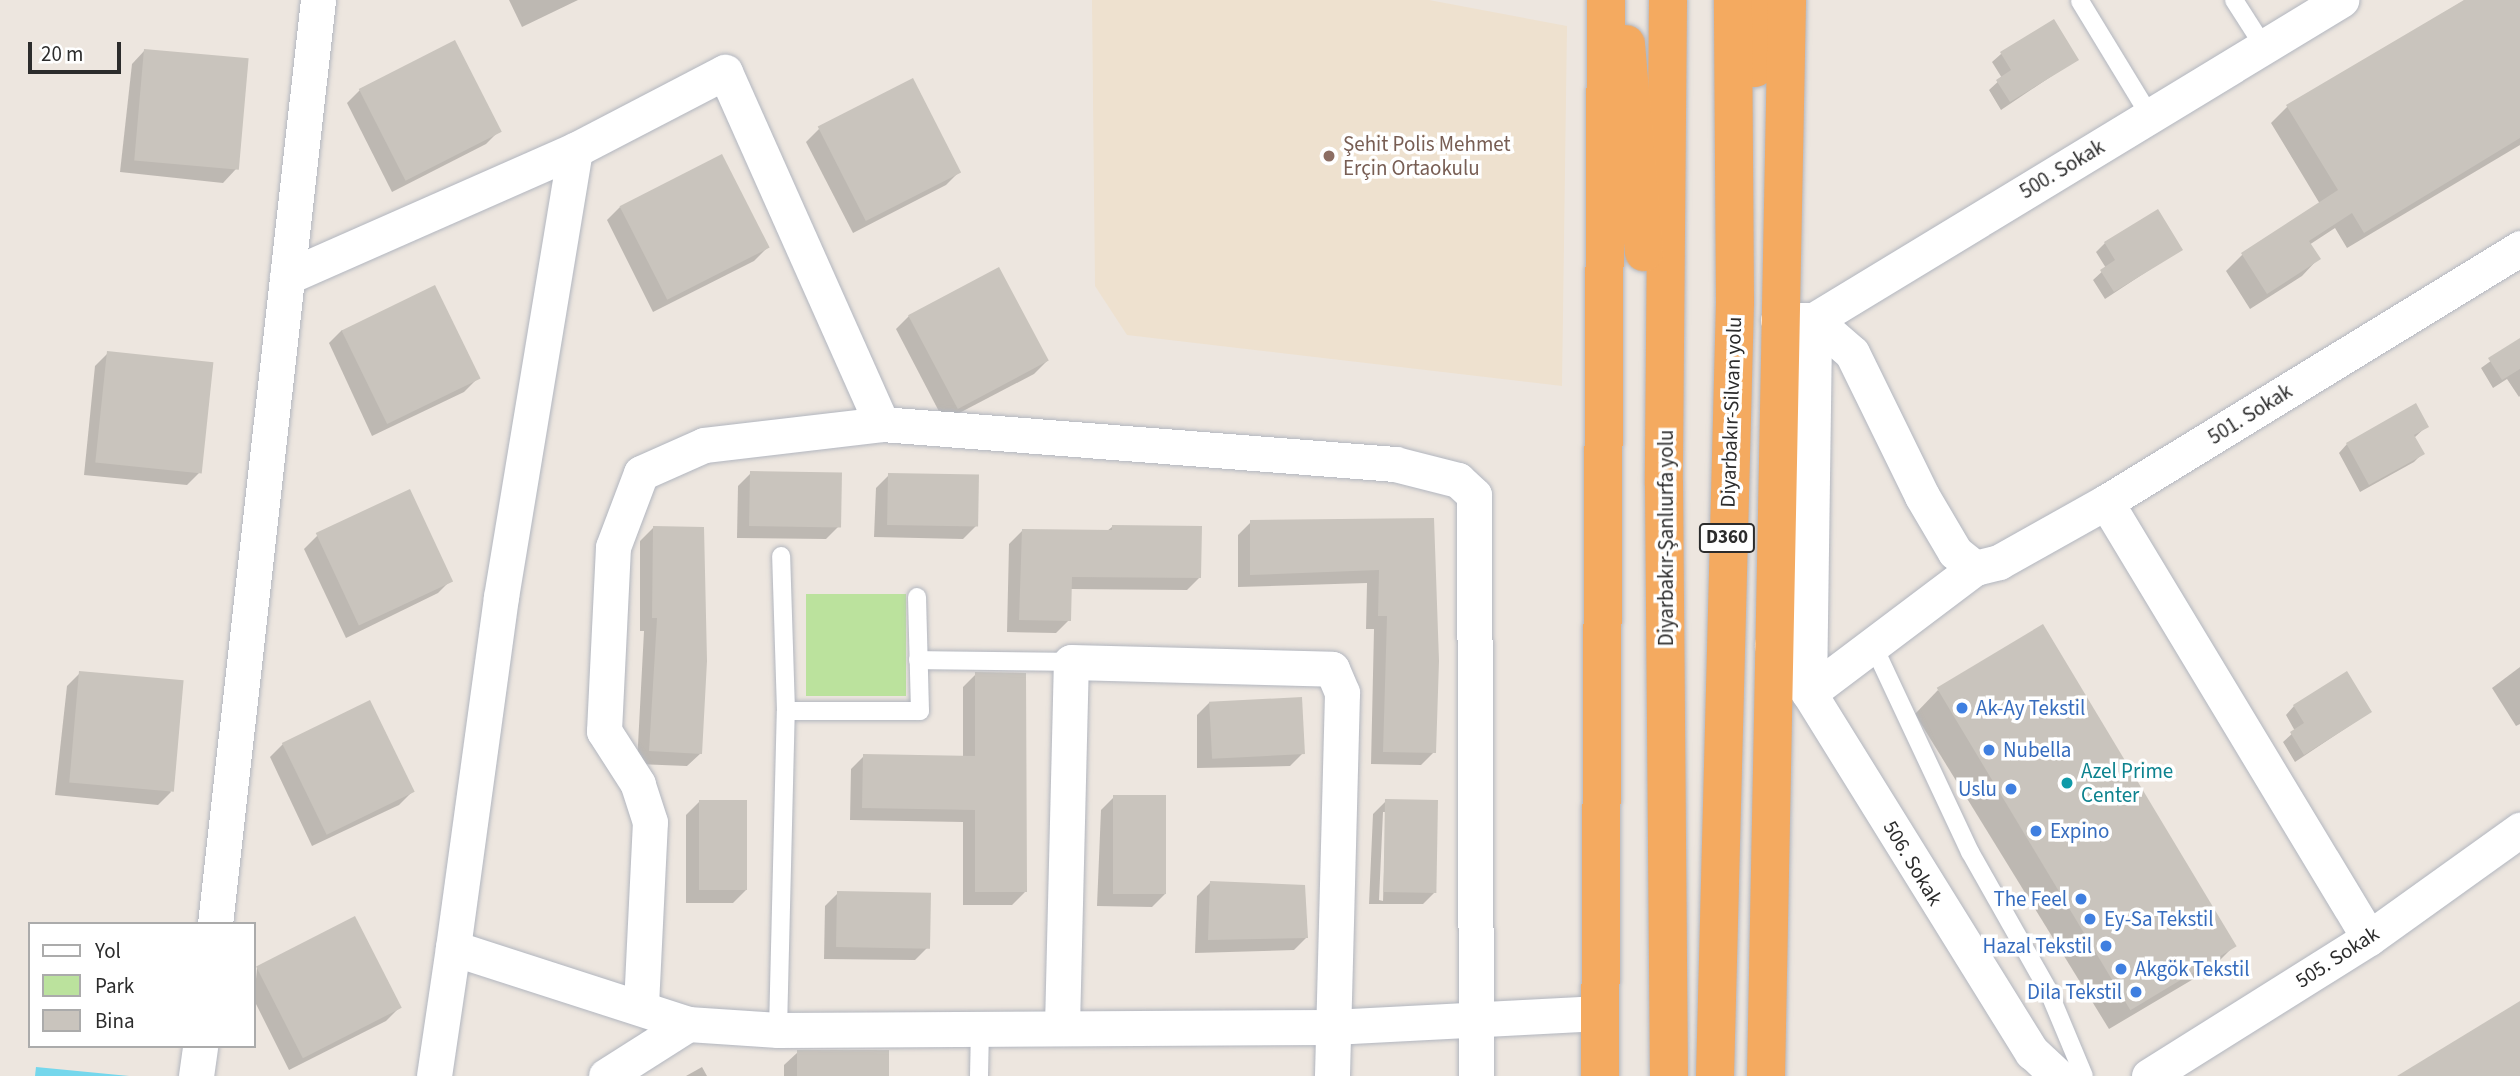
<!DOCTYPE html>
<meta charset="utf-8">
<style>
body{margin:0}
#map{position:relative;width:2520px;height:1076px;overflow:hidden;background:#ede6df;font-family:"Source Sans 3",sans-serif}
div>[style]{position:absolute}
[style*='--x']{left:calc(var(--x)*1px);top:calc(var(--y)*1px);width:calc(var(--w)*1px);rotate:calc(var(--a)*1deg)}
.education>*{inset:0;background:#eee1cf}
.green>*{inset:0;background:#bbe29d;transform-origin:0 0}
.water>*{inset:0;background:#75d7ec}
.shadow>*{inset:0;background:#0003}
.building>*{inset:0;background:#c9c4bd;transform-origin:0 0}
.roads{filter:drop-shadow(0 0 2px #b2b6bf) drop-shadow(0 0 2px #b2b6bf)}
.service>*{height:18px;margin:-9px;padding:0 9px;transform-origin:9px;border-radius:9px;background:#fff}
.minor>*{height:35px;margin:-17.5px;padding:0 17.5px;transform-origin:17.5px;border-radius:17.5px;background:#fff}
.trunk>*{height:38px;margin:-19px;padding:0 19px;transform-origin:19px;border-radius:19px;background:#f4aa60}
.dots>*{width:19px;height:19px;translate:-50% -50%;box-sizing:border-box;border:4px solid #fff;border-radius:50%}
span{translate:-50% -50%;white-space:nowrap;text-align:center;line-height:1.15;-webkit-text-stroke:7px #fff;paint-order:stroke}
.shield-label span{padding:2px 5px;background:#fff;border:2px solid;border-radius:5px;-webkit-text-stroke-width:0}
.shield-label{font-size:19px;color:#2c2c2c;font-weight:700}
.education-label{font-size:21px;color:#785e54}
.left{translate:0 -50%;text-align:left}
.street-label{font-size:21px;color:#2c2c2c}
.shop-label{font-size:21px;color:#366cbe}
.right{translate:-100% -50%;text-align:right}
.culture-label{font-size:21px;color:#0d838f}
.legend{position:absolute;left:28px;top:922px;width:228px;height:126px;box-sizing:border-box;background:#fff;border:2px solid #ababab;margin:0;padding:9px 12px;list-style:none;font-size:21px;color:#2c2c2c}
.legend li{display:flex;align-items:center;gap:14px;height:35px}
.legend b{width:35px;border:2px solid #ababab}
.scale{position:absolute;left:28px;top:42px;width:93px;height:32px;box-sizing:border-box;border:4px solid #2c2c2c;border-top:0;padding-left:9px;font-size:21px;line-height:24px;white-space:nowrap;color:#2c2c2c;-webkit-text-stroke:5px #fff;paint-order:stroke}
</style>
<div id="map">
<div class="education">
<div style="clip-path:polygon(1092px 0,1429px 0,1567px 26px,1562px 386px,1127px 335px,1095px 286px)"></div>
</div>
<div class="green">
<div style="left:806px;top:594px;width:100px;height:102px"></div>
</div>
<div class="water">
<div style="clip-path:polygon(36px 1067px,129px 1076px,35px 1076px)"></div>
</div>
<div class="shadow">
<div style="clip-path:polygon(509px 0,578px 0,522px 27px)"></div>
<div style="clip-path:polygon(2465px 0,2520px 0,2520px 145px,2347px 248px,2335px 228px,2309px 245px,2318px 259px,2302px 276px,2250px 309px,2226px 271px,2242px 255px,2320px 204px,2271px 123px,2288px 106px)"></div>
<div style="clip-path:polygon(145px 50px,236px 169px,223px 183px,120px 172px,132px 64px)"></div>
<div style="clip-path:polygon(2001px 54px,2077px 59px,2001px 110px,1989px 90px,2002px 78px,1992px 62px)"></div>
<div style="clip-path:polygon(360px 90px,499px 131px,486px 144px,392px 192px,347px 103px)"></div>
<div style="clip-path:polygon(819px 129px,959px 172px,946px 185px,853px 233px,806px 142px)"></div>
<div style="clip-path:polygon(620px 207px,767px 248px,754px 261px,653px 312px,607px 220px)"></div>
<div style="clip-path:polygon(2105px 243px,2181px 249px,2105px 299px,2093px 280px,2106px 268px,2096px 252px)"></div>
<div style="clip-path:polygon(909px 316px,1047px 361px,1034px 374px,944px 421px,896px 329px)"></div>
<div style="clip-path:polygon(342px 330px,477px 379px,464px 392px,372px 436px,329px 343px)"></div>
<div style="clip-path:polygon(2520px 340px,2520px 396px,2519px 397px,2507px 379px,2493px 388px,2481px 368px)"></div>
<div style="clip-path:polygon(108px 353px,200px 472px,187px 485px,84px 475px,95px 366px)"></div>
<div style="clip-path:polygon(2427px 426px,2414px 438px,2422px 454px,2414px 462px,2360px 492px,2339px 453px,2347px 444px)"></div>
<div style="clip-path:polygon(751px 473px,839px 526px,826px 539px,737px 538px,738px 486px)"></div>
<div style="clip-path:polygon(889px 475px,976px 526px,963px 539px,874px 537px,876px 488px)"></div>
<div style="clip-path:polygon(409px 492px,451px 580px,438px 593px,346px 638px,304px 549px,317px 536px)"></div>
<div style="clip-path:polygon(1432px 520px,1434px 752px,1421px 765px,1371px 764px,1374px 629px,1366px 629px,1367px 583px,1238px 587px,1238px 535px,1251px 522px)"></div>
<div style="clip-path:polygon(1112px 527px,1200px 577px,1187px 590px,1070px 589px,1069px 620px,1056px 633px,1007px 632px,1009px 544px,1022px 531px,1107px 531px)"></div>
<div style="clip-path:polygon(653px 528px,701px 753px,687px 766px,637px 764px,644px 631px,640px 631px,640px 541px)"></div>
<div style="clip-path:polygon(2520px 667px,2520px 724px,2516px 726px,2492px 688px)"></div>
<div style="clip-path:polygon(80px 673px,171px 792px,158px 805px,55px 795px,67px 686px)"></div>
<div style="clip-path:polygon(976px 674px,1025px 892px,1012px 905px,963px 905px,963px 822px,850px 820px,851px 769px,864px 756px,963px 757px,963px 687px)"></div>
<div style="clip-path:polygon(1938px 690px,2235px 945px,2212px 968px,2109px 1029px,1915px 714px)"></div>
<div style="clip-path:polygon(1210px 702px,1303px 753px,1290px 766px,1197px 768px,1197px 715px)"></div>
<div style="clip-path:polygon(2294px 706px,2370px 712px,2295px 762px,2283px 742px,2295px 731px,2286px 715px)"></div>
<div style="clip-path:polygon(283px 744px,412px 792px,399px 805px,312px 846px,270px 757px)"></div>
<div style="clip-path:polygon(1114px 797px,1165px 894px,1152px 907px,1097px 906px,1101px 810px)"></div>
<div style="clip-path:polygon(evenodd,1386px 801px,1436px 891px,1423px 904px,1369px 904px,1373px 814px,1386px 801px,1383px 812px,1386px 812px,1383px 901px,1379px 900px,1383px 812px)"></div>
<div style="clip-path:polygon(699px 802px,746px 890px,733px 903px,686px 903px,686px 815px)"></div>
<div style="clip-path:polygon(1210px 883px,1307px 937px,1294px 950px,1195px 953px,1197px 896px)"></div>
<div style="clip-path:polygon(838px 893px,928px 947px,915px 960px,824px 959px,825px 906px)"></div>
<div style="clip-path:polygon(257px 968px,399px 1008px,386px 1021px,289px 1070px,254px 1000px)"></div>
<div style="clip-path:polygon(798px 1052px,887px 1076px,784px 1076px,784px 1065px)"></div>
<div style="clip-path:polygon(702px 1067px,707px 1076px,686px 1076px)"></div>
</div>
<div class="building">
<div style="clip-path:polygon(2464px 0,2520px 0,2520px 138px,2364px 233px,2352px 213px,2309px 241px,2321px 259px,2267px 294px,2241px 253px,2338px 190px,2286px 105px)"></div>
<div style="clip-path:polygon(2054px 19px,2079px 60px,2010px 102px,1996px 80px,2011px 70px,2000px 52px)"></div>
<div style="left:455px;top:40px;width:103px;height:108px;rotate:63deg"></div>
<div style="left:144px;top:49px;width:105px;height:112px;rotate:5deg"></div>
<div style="left:913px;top:78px;width:106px;height:107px;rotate:63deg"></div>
<div style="left:722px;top:154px;width:105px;height:115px;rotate:63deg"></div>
<div style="clip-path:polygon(2158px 209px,2183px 250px,2114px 292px,2100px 270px,2115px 260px,2104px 242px)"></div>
<div style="left:999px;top:267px;width:106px;height:103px;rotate:62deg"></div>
<div style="left:435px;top:285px;width:104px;height:104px;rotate:64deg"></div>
<div style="clip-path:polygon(2520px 338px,2520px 369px,2502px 380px,2488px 358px)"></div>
<div style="left:107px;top:351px;width:107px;height:112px;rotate:6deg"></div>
<div style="clip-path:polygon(2416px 403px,2429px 427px,2414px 435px,2425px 454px,2369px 485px,2346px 443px)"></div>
<div style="left:750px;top:471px;width:92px;height:55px;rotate:1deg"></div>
<div style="left:888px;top:473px;width:91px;height:52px;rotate:1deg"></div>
<div style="left:410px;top:489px;width:102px;height:104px;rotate:65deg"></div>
<div style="clip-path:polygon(1434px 518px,1439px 661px,1436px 753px,1383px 752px,1387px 616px,1378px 616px,1379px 570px,1250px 575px,1250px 520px)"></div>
<div style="clip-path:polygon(1112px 525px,1202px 526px,1201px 578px,1072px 577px,1071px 621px,1019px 620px,1022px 529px,1112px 530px)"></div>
<div style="clip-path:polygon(653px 526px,704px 527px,707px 661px,702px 754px,649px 751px,657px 618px,652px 618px)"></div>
<div style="left:2043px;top:624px;width:376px;height:124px;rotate:59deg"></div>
<div style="left:79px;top:671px;width:105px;height:112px;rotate:5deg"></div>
<div style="clip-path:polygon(2347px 671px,2372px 712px,2304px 755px,2290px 732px,2304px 723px,2293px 705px)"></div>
<div style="clip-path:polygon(975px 672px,1026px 673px,1027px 892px,975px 892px,975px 810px,862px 808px,863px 754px,975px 756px)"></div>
<div style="left:1302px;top:697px;width:57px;height:93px;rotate:87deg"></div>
<div style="left:370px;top:700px;width:102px;height:98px;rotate:64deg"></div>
<div style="left:1113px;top:795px;width:53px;height:99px"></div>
<div style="left:1385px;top:799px;width:53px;height:93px;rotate:1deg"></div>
<div style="left:699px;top:800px;width:48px;height:90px"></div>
<div style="clip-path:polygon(1210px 881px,1305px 885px,1308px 938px,1208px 940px)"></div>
<div style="left:837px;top:891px;width:94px;height:56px;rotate:1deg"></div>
<div style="left:355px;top:916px;width:103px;height:111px;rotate:63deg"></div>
<div style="clip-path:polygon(2520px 1001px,2520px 1076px,2397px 1076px)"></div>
<div style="left:797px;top:1050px;width:92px;height:26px"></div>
</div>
<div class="roads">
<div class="service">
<div style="--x:2234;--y:0;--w:56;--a:57.4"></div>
<div style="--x:2080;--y:1;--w:135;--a:58.7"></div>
<div style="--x:1873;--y:645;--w:229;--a:64.9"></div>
<div style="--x:1970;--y:852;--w:159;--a:60.5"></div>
<div style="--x:2048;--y:990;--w:93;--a:67.3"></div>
<div style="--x:918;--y:660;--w:153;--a:0.7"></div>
<div style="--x:786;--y:711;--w:134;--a:0"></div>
<div style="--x:920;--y:711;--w:114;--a:-91.5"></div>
<div style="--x:778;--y:1030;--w:319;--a:-88.6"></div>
<div style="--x:786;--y:711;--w:155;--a:-91.8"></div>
<div style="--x:979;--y:1076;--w:49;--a:-88.8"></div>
</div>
<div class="minor">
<div style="--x:575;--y:150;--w:453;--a:99.4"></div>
<div style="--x:501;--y:597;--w:354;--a:97.8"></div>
<div style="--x:453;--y:948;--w:247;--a:17.9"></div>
<div style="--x:688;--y:1024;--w:90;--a:3.8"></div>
<div style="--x:778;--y:1030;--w:554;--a:-0.31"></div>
<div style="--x:1332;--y:1027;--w:268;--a:-3"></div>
<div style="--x:287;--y:277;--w:315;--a:-23.8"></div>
<div style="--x:575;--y:150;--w:169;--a:-27.5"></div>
<div style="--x:725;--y:72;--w:385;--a:66"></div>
<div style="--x:882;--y:424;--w:515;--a:4.46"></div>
<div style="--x:1395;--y:464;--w:65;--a:14.3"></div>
<div style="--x:1458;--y:480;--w:22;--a:43"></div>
<div style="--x:1474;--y:495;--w:581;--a:89.8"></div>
<div style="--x:1778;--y:320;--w:36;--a:0"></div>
<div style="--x:1814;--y:320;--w:617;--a:-31.27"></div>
<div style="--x:1814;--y:320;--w:50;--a:41"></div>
<div style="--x:1852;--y:353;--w:159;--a:63.9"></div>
<div style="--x:1922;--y:496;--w:65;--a:59.5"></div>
<div style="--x:1955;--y:552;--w:26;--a:39"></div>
<div style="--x:2106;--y:502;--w:509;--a:58.9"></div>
<div style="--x:1772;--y:645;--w:61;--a:52.4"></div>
<div style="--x:1809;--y:693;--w:423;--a:58.2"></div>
<div style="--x:2032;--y:1052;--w:35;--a:43"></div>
<div style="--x:1809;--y:693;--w:208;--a:-37"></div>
<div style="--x:1975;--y:568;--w:25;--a:-14"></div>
<div style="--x:1999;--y:562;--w:123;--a:-29.3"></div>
<div style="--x:2106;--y:502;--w:486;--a:-31.5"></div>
<div style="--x:1809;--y:693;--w:373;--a:-89.2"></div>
<div style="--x:215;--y:924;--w:930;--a:-83.64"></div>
<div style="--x:641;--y:1005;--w:183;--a:-87.2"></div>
<div style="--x:650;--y:822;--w:40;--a:-108"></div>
<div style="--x:638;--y:784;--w:63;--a:-122.7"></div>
<div style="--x:604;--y:731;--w:184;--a:-87.2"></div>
<div style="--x:613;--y:547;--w:79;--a:-69.3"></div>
<div style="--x:641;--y:473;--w:69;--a:-24"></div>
<div style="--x:704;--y:445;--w:179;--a:-6.7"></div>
<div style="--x:1062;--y:1026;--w:364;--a:-88.6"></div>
<div style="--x:1071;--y:662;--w:261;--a:1.5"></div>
<div style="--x:1332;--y:669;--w:26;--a:67"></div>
<div style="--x:1342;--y:693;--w:383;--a:91.5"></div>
<div style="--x:196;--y:1076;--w:30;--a:-82"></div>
<div style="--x:434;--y:1076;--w:129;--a:-81.6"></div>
<div style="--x:606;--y:1076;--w:97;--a:-32.4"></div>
<div style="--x:2149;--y:1076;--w:260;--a:-32.1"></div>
<div style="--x:2369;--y:938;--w:186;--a:-35.6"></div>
</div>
<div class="trunk">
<div style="--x:1668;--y:0;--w:484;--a:90.5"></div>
<div style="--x:1664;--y:484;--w:592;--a:89.52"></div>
<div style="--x:1626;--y:44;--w:209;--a:85.1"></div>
<div style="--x:1755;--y:68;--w:68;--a:-85"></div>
<div style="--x:1600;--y:1076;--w:1076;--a:-89.68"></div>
<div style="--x:1715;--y:1076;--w:773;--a:-88.52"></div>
<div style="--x:1735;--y:303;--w:303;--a:-90.4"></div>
<div style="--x:1766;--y:1076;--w:1076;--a:-88.88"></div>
</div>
</div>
<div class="dots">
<div style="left:1329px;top:156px;background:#8d6e63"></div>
<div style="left:1962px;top:708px;background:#3f7fe0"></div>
<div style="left:1989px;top:750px;background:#3f7fe0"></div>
<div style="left:2067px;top:783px;background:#0f9aa8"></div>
<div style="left:2011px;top:789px;background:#3f7fe0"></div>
<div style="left:2036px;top:831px;background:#3f7fe0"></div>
<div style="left:2081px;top:899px;background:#3f7fe0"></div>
<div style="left:2090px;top:919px;background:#3f7fe0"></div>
<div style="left:2106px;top:946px;background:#3f7fe0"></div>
<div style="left:2121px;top:969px;background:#3f7fe0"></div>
<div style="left:2136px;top:992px;background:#3f7fe0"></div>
</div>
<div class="shield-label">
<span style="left:1727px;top:538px">D360</span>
</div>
<div class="education-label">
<span class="left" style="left:1343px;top:156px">Şehit Polis Mehmet<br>Erçin Ortaokulu</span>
</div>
<div class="street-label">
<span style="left:2062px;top:169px;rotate:-31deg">500. Sokak</span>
<span style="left:1731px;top:412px;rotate:-88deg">Diyarbakır-Silvan yolu</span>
<span style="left:2250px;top:414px;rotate:-32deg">501. Sokak</span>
<span style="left:1666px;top:538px;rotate:-90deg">Diyarbakır-Şanlıurfa yolu</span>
<span style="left:1913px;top:863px;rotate:59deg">506. Sokak</span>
<span style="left:2337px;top:957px;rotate:-33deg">505. Sokak</span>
</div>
<div class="shop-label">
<span class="left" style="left:1976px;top:708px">Ak-Ay Tekstil</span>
<span class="left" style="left:2003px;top:750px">Nubella</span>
<span class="right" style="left:1997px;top:789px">Uslu</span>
<span class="left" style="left:2050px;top:831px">Expino</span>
<span class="right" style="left:2067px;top:899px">The Feel</span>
<span class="left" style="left:2104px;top:919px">Ey-Sa Tekstil</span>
<span class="right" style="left:2092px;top:946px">Hazal Tekstil</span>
<span class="left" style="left:2135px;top:969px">Akgök Tekstil</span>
<span class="right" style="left:2122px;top:992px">Dila Tekstil</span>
</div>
<div class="culture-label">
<span class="left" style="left:2081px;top:783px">Azel Prime<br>Center</span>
</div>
<ul class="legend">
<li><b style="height:9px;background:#fff"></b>Yol</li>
<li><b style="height:19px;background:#bbe29d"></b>Park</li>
<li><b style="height:19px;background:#c9c4bd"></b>Bina</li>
</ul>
<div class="scale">20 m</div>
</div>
